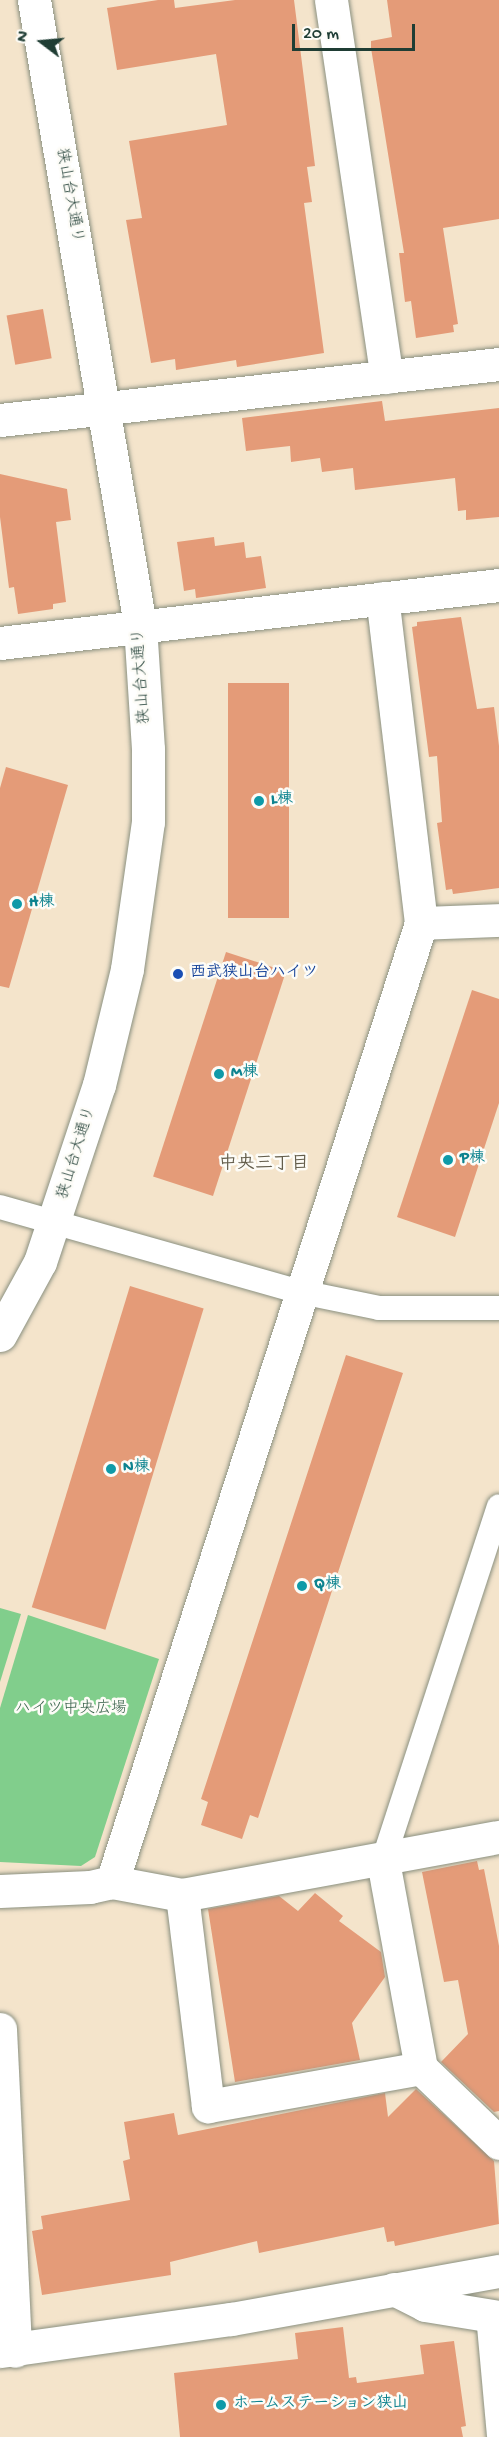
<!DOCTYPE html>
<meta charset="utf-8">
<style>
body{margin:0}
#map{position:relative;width:499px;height:2437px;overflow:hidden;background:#f4e4cb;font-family:"Gochi Hand","Klee One",sans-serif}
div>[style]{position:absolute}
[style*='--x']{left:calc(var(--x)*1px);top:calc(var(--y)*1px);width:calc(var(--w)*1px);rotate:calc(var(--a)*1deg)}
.green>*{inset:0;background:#81ce8c}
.building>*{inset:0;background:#e49b78;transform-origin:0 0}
.roads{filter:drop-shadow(0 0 2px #8a9080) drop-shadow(0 0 2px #8a9080)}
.service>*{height:24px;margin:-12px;padding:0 12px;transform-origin:12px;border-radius:12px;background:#fff}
.minor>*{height:33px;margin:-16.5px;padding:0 16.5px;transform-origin:16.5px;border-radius:16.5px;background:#fff}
.tertiary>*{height:33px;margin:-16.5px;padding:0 16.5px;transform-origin:16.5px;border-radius:16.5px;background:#fff}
.dots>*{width:16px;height:16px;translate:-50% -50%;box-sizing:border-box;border:3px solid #fdfcf7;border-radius:50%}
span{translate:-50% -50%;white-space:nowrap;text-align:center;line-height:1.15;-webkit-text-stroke:5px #fdfcf7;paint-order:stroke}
.street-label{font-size:16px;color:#1f3d34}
.culture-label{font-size:16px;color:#0d838f;font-weight:700}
.left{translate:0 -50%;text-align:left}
.transit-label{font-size:16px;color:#164399;font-weight:700}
.park-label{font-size:16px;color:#38614a}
.neighbourhood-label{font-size:18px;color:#645e4c;font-weight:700}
.north{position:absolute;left:12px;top:12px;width:60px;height:60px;-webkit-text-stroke:4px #fdfcf7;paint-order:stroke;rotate:286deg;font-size:16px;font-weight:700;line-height:24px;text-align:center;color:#1f3d34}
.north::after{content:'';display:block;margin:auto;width:21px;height:27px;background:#1f3d34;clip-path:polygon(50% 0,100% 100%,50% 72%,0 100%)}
.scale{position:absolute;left:292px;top:24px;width:123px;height:27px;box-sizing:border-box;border:3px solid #1f3d34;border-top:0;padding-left:8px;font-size:18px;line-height:21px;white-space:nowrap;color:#1f3d34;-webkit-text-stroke:4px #fdfcf7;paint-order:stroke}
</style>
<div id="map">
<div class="green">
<div style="clip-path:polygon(0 1608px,21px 1614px,0 1682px)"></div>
<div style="clip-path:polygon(28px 1615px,159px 1659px,95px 1857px,81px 1866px,0 1862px,0 1708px)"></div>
</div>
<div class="building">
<div style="clip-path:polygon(158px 0,174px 0,175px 8px,235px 0,294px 0,315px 166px,307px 167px,312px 202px,304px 203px,324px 353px,237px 367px,236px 360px,176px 370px,175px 359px,151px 363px,126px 220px,142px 218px,129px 141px,227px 125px,216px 54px,117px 70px,107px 8px)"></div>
<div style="clip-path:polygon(387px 0,499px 0,499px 219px,443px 228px,458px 324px,453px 325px,454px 332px,416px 338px,411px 301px,405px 302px,399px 253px,404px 253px,371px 48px,371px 41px,392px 37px)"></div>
<div style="left:43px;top:309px;width:50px;height:37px;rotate:80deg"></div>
<div style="clip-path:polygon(382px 401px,385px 421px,499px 408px,499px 517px,466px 520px,466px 510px,458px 511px,455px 478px,355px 490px,353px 468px,322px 472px,320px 458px,291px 462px,290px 446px,246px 451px,242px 418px)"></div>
<div style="clip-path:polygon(0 474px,67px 489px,71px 520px,56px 522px,66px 602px,53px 604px,53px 609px,18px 614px,14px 587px,9px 588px,0 517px)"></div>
<div style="clip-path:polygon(214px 537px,215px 546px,244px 542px,246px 558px,261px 556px,266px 588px,196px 598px,195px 589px,184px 591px,177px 542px)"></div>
<div style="clip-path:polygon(461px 617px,477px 709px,494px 707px,499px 746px,499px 888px,453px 894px,452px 889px,446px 890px,437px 823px,442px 822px,437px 756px,429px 757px,412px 627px,417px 626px,417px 622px)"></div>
<div style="left:289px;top:683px;width:235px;height:61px;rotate:90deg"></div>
<div style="clip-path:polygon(6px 767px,68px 785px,9px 988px,0 986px,0 788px)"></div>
<div style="left:226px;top:952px;width:63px;height:236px;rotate:18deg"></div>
<div style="clip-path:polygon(472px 990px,499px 999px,499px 1103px,455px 1237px,397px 1217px)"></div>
<div style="left:130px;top:1286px;width:77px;height:336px;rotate:17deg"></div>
<div style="clip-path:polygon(346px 1355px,403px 1373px,258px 1818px,250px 1815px,242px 1839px,201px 1825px,208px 1802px,201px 1799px)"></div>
<div style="clip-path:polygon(477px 1861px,479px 1870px,484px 1869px,499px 1946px,499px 2111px,494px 2112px,441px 2062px,468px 2034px,458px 1980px,444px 1982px,422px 1872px)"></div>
<div style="clip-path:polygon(315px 1893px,343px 1916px,339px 1921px,381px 1952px,385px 1977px,352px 2023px,360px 2060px,235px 2082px,208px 1909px,279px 1896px,298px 1911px)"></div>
<div style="clip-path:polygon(416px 2089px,494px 2161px,499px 2224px,395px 2246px,394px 2241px,387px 2242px,384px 2227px,259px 2253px,257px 2241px,170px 2262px,171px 2275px,42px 2295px,32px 2231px,43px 2229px,41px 2216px,130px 2200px,123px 2161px,130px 2159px,124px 2122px,174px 2113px,178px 2135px,385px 2093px,388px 2117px)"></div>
<div style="clip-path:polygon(343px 2327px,349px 2378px,356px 2377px,357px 2383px,424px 2374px,420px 2345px,454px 2341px,466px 2426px,461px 2427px,463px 2437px,180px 2437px,174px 2373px,298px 2359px,295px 2333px)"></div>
</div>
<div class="roads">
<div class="service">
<div style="--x:0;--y:1207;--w:313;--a:15.8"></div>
<div style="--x:301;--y:1292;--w:80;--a:11.6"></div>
<div style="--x:379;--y:1308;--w:120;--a:0"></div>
<div style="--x:383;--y:1861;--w:373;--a:-71.9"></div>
<div style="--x:488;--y:2315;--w:121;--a:84.8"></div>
</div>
<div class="minor">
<div style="--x:331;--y:0;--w:381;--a:81.6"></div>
<div style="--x:0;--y:420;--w:502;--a:-6.4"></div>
<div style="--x:0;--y:643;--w:502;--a:-6.63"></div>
<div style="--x:421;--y:923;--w:78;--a:-2.2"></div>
<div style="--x:383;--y:1861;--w:210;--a:79.6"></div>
<div style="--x:421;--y:2068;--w:108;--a:43.9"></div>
<div style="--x:112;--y:1882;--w:1008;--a:-72.14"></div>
<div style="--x:421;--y:923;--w:327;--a:-96.8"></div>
<div style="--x:0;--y:1891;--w:90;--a:-2.5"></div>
<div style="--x:90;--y:1887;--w:23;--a:-13"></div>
<div style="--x:112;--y:1882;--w:71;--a:10.5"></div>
<div style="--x:182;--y:1895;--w:322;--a:-10.4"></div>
<div style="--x:182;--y:1895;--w:213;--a:83"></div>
<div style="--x:208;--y:2106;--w:216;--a:-10.1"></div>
<div style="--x:0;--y:2029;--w:322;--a:87.3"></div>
<div style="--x:394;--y:2289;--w:35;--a:27"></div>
<div style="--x:425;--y:2305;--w:75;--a:9.2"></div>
<div style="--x:0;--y:2351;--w:233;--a:-7.9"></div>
<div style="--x:231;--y:2319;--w:272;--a:-10.2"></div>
</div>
<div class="tertiary">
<div style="--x:0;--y:1335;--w:83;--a:-61.3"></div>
<div style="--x:40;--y:1262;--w:187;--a:-71.6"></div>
<div style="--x:99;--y:1085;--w:119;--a:-76.4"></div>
<div style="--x:127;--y:969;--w:148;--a:-81.9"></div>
<div style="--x:148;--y:822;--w:73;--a:-90"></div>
<div style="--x:148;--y:749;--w:124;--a:-93.7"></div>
<div style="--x:140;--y:625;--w:634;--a:-99.63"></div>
</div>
</div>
<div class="dots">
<div style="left:259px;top:801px;background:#0f9aa8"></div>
<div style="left:17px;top:904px;background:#0f9aa8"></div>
<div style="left:178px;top:974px;background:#1a4fb4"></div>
<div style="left:219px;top:1074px;background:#0f9aa8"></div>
<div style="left:448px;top:1160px;background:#0f9aa8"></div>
<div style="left:111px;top:1469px;background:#0f9aa8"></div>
<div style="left:302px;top:1586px;background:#0f9aa8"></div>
<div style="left:221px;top:2405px;background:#0f9aa8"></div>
</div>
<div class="street-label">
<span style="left:68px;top:196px;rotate:80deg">狭山台大通り</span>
<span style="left:143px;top:676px;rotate:-94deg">狭山台大通り</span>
<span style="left:78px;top:1153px;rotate:-73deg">狭山台大通り</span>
</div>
<div class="culture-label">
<span class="left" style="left:271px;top:801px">L棟</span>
<span class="left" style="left:29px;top:904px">H棟</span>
<span class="left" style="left:231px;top:1074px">M棟</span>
<span class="left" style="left:460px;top:1160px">P棟</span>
<span class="left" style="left:123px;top:1469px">N棟</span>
<span class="left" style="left:314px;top:1586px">Q棟</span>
<span class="left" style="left:233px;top:2405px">ホームステーション狭山</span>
</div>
<div class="transit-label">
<span class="left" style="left:190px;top:974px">西武狭山台ハイツ</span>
</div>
<div class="park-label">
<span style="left:71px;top:1710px">ハイツ中央広場</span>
</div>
<div class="neighbourhood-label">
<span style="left:264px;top:1165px">中央三丁目</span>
</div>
<div class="north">N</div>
<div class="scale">20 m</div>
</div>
